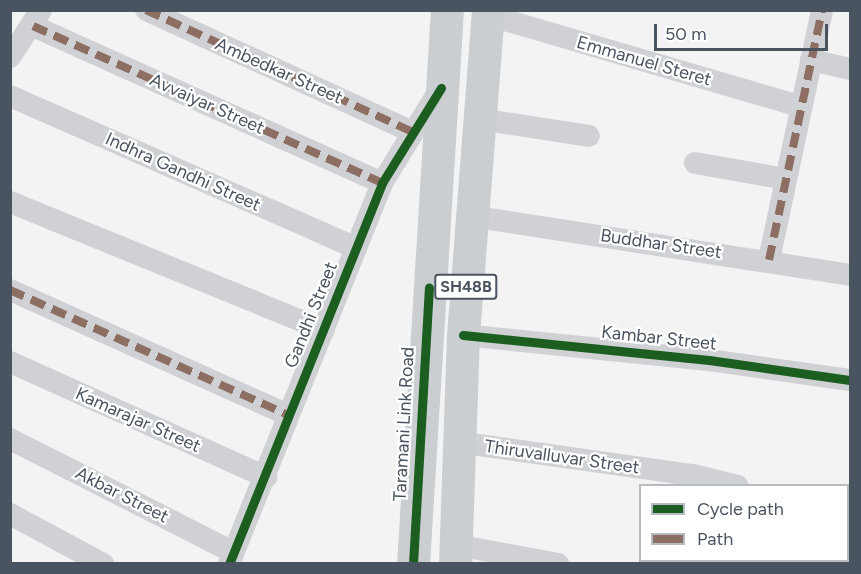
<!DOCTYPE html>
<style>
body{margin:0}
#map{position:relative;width:861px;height:574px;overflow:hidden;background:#f4f3f3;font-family:Figtree,sans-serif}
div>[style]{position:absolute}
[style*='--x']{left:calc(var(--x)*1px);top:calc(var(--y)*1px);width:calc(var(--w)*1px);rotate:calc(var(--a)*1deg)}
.street>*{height:22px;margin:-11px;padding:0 11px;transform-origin:11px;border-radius:11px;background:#cfd1d4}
.primary>*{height:33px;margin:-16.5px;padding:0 16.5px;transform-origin:16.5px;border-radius:16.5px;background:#cbced1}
.quiet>*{height:8px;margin-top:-4px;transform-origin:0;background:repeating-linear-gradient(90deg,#8d6e63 0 15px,transparent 0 23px)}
.cycleway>*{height:9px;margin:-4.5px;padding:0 4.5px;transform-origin:4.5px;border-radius:4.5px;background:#1b5e20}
span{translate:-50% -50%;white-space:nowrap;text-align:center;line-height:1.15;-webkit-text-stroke:4.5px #fff;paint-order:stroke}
.shield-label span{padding:2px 4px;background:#fff;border:2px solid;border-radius:4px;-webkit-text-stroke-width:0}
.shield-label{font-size:16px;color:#4a5360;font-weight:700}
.street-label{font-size:18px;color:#4a5360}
.frame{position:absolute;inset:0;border:12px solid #4a5360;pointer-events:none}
.legend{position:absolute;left:639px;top:484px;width:210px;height:78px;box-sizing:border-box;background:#fff;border:2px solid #b7babf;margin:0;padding:8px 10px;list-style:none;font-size:18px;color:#4a5360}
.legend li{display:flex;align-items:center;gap:12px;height:30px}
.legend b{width:30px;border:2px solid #b7babf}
.scale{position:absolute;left:654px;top:24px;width:174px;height:27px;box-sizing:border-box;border:3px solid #4a5360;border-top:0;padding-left:8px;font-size:18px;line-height:21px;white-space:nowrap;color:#4a5360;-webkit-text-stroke:4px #fff;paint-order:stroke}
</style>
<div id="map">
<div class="street">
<div style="--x:146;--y:10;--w:293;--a:24.6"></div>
<div style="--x:488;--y:15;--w:324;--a:16.3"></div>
<div style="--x:33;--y:26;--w:383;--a:24.2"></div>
<div style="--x:10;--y:57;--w:56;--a:-56.6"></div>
<div style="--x:811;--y:60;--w:40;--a:13"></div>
<div style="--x:10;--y:96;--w:378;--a:23.7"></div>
<div style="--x:479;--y:119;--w:111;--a:8.8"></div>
<div style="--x:695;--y:163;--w:92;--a:10"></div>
<div style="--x:10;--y:202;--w:339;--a:22.2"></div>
<div style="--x:470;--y:216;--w:385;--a:8.8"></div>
<div style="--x:769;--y:260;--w:256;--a:-78"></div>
<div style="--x:10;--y:290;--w:305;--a:24.2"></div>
<div style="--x:463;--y:335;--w:247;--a:5.8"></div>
<div style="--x:709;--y:360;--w:142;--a:8.1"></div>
<div style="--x:10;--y:362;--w:281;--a:24.2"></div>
<div style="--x:10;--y:439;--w:250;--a:26.9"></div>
<div style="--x:457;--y:442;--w:238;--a:8"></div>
<div style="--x:693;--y:475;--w:46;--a:13.7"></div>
<div style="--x:848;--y:511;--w:2;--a:27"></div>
<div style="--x:10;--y:514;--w:106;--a:28.3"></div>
<div style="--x:456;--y:545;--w:104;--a:10.6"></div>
<div style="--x:229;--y:564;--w:411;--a:-68.1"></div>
<div style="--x:382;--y:183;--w:110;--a:-58.3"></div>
</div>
<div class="primary">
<div style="--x:413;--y:564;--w:555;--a:-86.49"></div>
<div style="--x:455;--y:564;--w:229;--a:-88"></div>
<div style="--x:463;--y:335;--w:326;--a:-85.6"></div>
</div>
<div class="quiet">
<div style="--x:146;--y:10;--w:293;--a:24.6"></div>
<div style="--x:33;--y:26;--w:383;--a:24.2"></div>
<div style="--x:769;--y:260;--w:256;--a:-78"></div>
<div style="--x:10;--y:290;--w:305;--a:24.2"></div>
</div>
<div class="cycleway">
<div style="--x:463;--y:335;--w:247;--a:5.8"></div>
<div style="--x:709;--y:360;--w:142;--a:8.1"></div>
<div style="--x:229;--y:564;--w:411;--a:-68.1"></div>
<div style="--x:382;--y:183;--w:112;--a:-58.2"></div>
<div style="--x:413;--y:564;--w:277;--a:-86.7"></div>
</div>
<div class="shield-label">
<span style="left:466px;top:287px">SH48B</span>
</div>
<div class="street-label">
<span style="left:644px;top:61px;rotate:16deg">Emmanuel Steret</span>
<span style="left:279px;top:71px;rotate:24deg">Ambedkar Street</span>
<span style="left:207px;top:104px;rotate:24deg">Avvaiyar Street</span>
<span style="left:183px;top:172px;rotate:24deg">Indhra Gandhi Street</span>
<span style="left:661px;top:244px;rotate:8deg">Buddhar Street</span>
<span style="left:311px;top:315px;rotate:-68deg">Gandhi Street</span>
<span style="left:659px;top:338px;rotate:6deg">Kambar Street</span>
<span style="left:138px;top:420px;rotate:24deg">Kamarajar Street</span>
<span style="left:404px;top:424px;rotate:-87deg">Taramani Link Road</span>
<span style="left:562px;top:457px;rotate:8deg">Thiruvalluvar Street</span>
<span style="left:122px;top:495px;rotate:27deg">Akbar Street</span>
</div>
<div class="frame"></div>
<ul class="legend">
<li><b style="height:8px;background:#1b5e20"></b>Cycle path</li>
<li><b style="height:8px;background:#8d6e63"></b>Path</li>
</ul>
<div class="scale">50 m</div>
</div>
